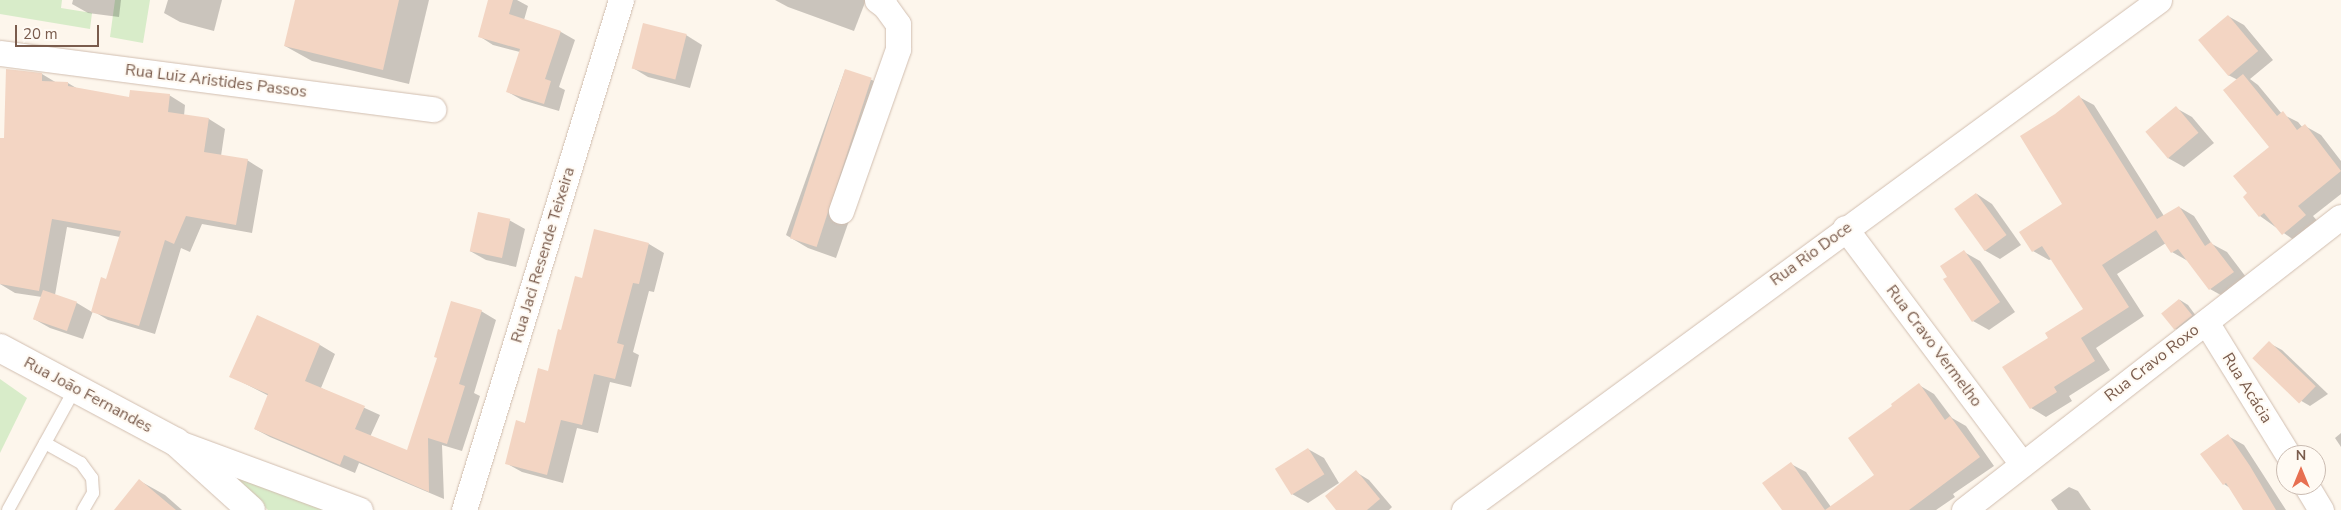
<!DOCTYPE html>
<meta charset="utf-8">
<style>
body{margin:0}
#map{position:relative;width:2341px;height:510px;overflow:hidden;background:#fdf6ec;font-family:"Nunito Sans",sans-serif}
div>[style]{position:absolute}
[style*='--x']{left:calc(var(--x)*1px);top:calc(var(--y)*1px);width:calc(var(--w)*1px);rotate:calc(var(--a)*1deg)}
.green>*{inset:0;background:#d8ecc9}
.shadow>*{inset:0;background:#0003}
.building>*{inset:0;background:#f3d5c3;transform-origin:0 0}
.roads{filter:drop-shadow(0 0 1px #d1beb0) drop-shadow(0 0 1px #d1beb0)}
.service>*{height:12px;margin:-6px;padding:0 6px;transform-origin:6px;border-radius:6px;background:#fff}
.minor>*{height:25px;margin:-12.5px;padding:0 12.5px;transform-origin:12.5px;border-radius:12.5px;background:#fff}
.tertiary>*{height:28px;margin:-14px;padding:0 14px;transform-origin:14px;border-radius:14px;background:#fff}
span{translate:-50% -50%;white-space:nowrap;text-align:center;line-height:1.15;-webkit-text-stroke:4px #fffaf3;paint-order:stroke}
.street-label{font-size:16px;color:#7a5c4d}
.north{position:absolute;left:2276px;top:445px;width:50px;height:50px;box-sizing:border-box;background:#fffaf3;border:1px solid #cabbb1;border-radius:50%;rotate:0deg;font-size:14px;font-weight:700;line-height:20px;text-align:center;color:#7a5c4d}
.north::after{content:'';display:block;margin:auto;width:18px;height:22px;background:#e76f51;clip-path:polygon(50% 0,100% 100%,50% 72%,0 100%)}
.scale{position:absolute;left:15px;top:25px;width:84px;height:22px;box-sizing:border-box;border:2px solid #7a5c4d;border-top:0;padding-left:6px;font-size:15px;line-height:18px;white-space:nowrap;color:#7a5c4d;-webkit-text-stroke:4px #fffaf3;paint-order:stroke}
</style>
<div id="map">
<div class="green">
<div style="clip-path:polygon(0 0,62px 0,61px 8px,92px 13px,90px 29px,0 14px)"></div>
<div style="clip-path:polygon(115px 0,150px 0,143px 43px,110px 37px)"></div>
<div style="clip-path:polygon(0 379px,27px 398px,0 453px)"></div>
<div style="clip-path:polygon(236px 475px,359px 510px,268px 510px,237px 481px)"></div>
</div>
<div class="shadow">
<div style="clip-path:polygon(73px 0,121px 0,119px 17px,88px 13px,72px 4px)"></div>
<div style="clip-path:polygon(168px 0,222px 0,214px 31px,180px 22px,164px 13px)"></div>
<div style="clip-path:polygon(296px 0,429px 0,409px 84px,312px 61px,285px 46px)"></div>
<div style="clip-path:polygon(489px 0,517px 0,528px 6px,524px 20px,561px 32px,575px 40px,559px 87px,565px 90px,559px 111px,522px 100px,508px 92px,520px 52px,493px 45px,479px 36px)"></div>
<div style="clip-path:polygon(775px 0,866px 0,854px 31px,788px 7px)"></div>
<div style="clip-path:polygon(2228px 16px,2244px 25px,2273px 60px,2250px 79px,2258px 85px,2282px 114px,2298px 122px,2303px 128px,2305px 126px,2321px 135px,2341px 161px,2341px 194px,2313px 216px,2320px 224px,2298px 243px,2260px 216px,2249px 193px,2271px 147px,2238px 80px,2228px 75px)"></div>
<div style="clip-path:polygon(686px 35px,702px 45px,690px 88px,648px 77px,633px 68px)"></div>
<div style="clip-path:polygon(evenodd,7px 70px,42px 74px,57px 83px,68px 83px,78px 89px,130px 98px,169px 95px,185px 105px,184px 116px,209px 119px,225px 129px,221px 156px,247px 160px,263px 170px,252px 233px,202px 224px,190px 252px,181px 248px,155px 334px,108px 320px,93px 311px,83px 339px,50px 328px,34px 319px,42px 297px,15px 293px,0 284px,0 139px,6px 139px,7px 70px,67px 227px,120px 237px,107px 281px,92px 312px,77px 303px,55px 295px,67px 227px)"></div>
<div style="clip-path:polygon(845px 70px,872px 80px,894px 92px,836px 258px,808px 248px,786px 235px)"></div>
<div style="clip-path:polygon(2079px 97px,2094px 105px,2164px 216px,2179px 207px,2194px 216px,2212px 244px,2227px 252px,2249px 281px,2226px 298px,2210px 289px,2188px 261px,2172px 252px,2166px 243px,2117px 274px,2144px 316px,2096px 348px,2110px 370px,2069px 396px,2072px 401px,2046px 417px,2031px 408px,2050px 338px,2085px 310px,2052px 259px,2049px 260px,2033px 251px,2021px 232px,2064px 204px,2056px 115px)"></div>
<div style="clip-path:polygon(2176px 108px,2192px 117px,2214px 143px,2184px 167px,2168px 158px)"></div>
<div style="clip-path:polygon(1977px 194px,1992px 204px,2021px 245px,2000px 259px,1984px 250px)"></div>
<div style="clip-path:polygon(509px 220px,525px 229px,516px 267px,486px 260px,470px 251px)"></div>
<div style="clip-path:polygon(649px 244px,664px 253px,654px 292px,649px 291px,633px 352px,639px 355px,631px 387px,610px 382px,598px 433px,577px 428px,563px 483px,522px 472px,506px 463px,549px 372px,562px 331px,583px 279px)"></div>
<div style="clip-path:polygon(1964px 252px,1980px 261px,2015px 312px,1989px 330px,1973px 321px,1948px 277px)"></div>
<div style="clip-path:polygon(2180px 300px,2188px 305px,2199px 320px,2182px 333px,2174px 328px,2163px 314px)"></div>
<div style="clip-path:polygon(481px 311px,496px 320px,474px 393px,480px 396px,462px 451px,442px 445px,444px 499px,359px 463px,355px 473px,270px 437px,255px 429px,269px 396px,230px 376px,320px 345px,335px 354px,321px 388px,380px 415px,370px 437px,408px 452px)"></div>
<div style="clip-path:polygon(2269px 343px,2282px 350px,2328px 394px,2310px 406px,2298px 399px)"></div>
<div style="clip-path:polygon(1919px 385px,1934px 394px,1952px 418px,1966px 426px,1994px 466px,1953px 494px,1955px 497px,1936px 510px,1783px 510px,1791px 464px,1806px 472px,1831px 507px,1876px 475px,1894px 406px)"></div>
<div style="clip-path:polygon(2341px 433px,2341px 447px,2335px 438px)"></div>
<div style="clip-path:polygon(2228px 436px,2244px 445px,2286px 510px,2244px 510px,2230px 488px,2224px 484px)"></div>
<div style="clip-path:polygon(1308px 449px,1324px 458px,1339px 483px,1308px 503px,1292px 494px)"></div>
<div style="clip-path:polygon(1356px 472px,1369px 480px,1392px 507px,1389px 510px,1338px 510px)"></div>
<div style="clip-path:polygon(140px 481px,165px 495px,182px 510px,116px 510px)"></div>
<div style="clip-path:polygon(2069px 487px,2078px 491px,2091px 510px,2058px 510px,2051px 500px)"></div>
</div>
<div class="building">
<div style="clip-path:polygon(295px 0,399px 0,383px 70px,284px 46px)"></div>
<div style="clip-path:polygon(488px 0,513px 0,509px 14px,561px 31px,545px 79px,551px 81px,544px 104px,506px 92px,520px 49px,478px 37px)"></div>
<div style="left:2228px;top:15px;width:47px;height:39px;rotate:50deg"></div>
<div style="left:643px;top:23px;width:45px;height:47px;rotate:14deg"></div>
<div style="clip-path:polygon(6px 69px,42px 73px,42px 81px,68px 82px,68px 86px,129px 97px,130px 90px,170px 94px,168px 112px,209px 118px,204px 152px,248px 159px,236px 225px,186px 216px,174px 244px,165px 240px,139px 326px,91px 312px,101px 277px,106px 279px,121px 231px,52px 219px,39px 291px,0 284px,0 138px,4px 138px)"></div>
<div style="left:845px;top:69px;width:28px;height:178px;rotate:18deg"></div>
<div style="clip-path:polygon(2243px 74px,2277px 116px,2283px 111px,2297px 130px,2305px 124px,2341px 171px,2298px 206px,2306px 215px,2282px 235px,2264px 213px,2259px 217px,2243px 197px,2247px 193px,2233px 176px,2269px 147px,2223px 90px)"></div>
<div style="clip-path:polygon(2079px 95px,2157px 219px,2179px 206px,2205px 246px,2211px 242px,2234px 272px,2209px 290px,2178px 249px,2171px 253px,2156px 230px,2102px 265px,2129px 307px,2081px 338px,2095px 361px,2054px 387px,2057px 392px,2030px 409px,2002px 367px,2048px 338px,2045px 333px,2083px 309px,2042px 246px,2032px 252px,2019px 232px,2062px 204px,2020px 136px,2055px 114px)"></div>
<div style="left:2176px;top:106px;width:35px;height:40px;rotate:50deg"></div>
<div style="left:1976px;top:193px;width:52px;height:27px;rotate:54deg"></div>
<div style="left:478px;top:212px;width:33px;height:40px;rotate:12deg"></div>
<div style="clip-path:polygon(594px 229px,649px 243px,639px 284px,633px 283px,617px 343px,624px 345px,615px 379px,594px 374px,582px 425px,561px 420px,547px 475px,505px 464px,516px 420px,525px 423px,538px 368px,548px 371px,558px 329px,561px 330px,575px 276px,582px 278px)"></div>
<div style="clip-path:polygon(1964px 250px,2000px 302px,1972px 322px,1943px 279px,1947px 277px,1940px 266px)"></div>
<div style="left:43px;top:290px;width:36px;height:31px;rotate:19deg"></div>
<div style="left:2179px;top:299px;width:21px;height:23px;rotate:51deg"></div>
<div style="clip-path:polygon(451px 301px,482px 310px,459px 384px,465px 386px,447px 444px,428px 438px,429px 492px,344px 455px,340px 465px,254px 429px,268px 394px,229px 377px,257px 315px,320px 344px,305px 381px,365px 406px,355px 429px,407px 450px,437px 358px,434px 357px)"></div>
<div style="left:2269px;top:341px;width:65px;height:24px;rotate:44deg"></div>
<div style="clip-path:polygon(1919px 383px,1945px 420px,1950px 416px,1980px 457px,1909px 510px,1782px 510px,1762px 483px,1791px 462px,1825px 510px,1874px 475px,1848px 438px,1892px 406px,1891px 404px)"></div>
<div style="clip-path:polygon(2228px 434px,2250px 466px,2276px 510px,2243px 510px,2226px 483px,2223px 485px,2200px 454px)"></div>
<div style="left:1308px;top:448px;width:31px;height:39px;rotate:58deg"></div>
<div style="clip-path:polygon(1356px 470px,1380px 499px,1367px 510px,1336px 510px,1325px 496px)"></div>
<div style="clip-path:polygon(139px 479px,176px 510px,114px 510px)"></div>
</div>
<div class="roads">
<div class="service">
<div style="--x:45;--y:443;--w:41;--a:29.1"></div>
<div style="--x:81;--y:463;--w:19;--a:54"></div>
<div style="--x:92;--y:478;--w:15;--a:86"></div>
<div style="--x:93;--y:493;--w:20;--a:120"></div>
<div style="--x:8;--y:510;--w:141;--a:-61.1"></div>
</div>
<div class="minor">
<div style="--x:0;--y:53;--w:437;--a:7.4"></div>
<div style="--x:841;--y:211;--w:172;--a:-70.6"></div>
<div style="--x:898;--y:49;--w:25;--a:-90"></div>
<div style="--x:898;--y:24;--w:22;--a:-126"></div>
<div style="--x:885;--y:6;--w:10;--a:-143"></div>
<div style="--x:1845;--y:228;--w:295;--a:53.1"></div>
<div style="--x:2206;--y:322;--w:156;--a:58.3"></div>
<div style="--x:179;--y:443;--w:193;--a:20.3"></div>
<div style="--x:2306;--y:485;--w:29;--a:59"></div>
<div style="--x:464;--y:510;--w:534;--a:-72.89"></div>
<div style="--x:1464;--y:510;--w:862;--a:-36.27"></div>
<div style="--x:1964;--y:510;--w:477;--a:-37.9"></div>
</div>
<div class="tertiary">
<div style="--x:0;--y:348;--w:200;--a:28.1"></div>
<div style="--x:176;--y:442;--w:101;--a:42.2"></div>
</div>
</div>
<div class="street-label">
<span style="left:216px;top:81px;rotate:7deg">Rua Luiz Aristides Passos</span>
<span style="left:1811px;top:254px;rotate:-36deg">Rua Rio Doce</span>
<span style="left:543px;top:255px;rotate:-73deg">Rua Jaci Resende Teixeira</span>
<span style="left:1934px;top:346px;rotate:53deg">Rua Cravo Vermelho</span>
<span style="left:2152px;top:363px;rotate:-38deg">Rua Cravo Roxo</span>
<span style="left:2247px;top:388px;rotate:58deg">Rua Acácia</span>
<span style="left:88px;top:395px;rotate:28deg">Rua João Fernandes</span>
</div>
<div class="north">N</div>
<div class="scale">20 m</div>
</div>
